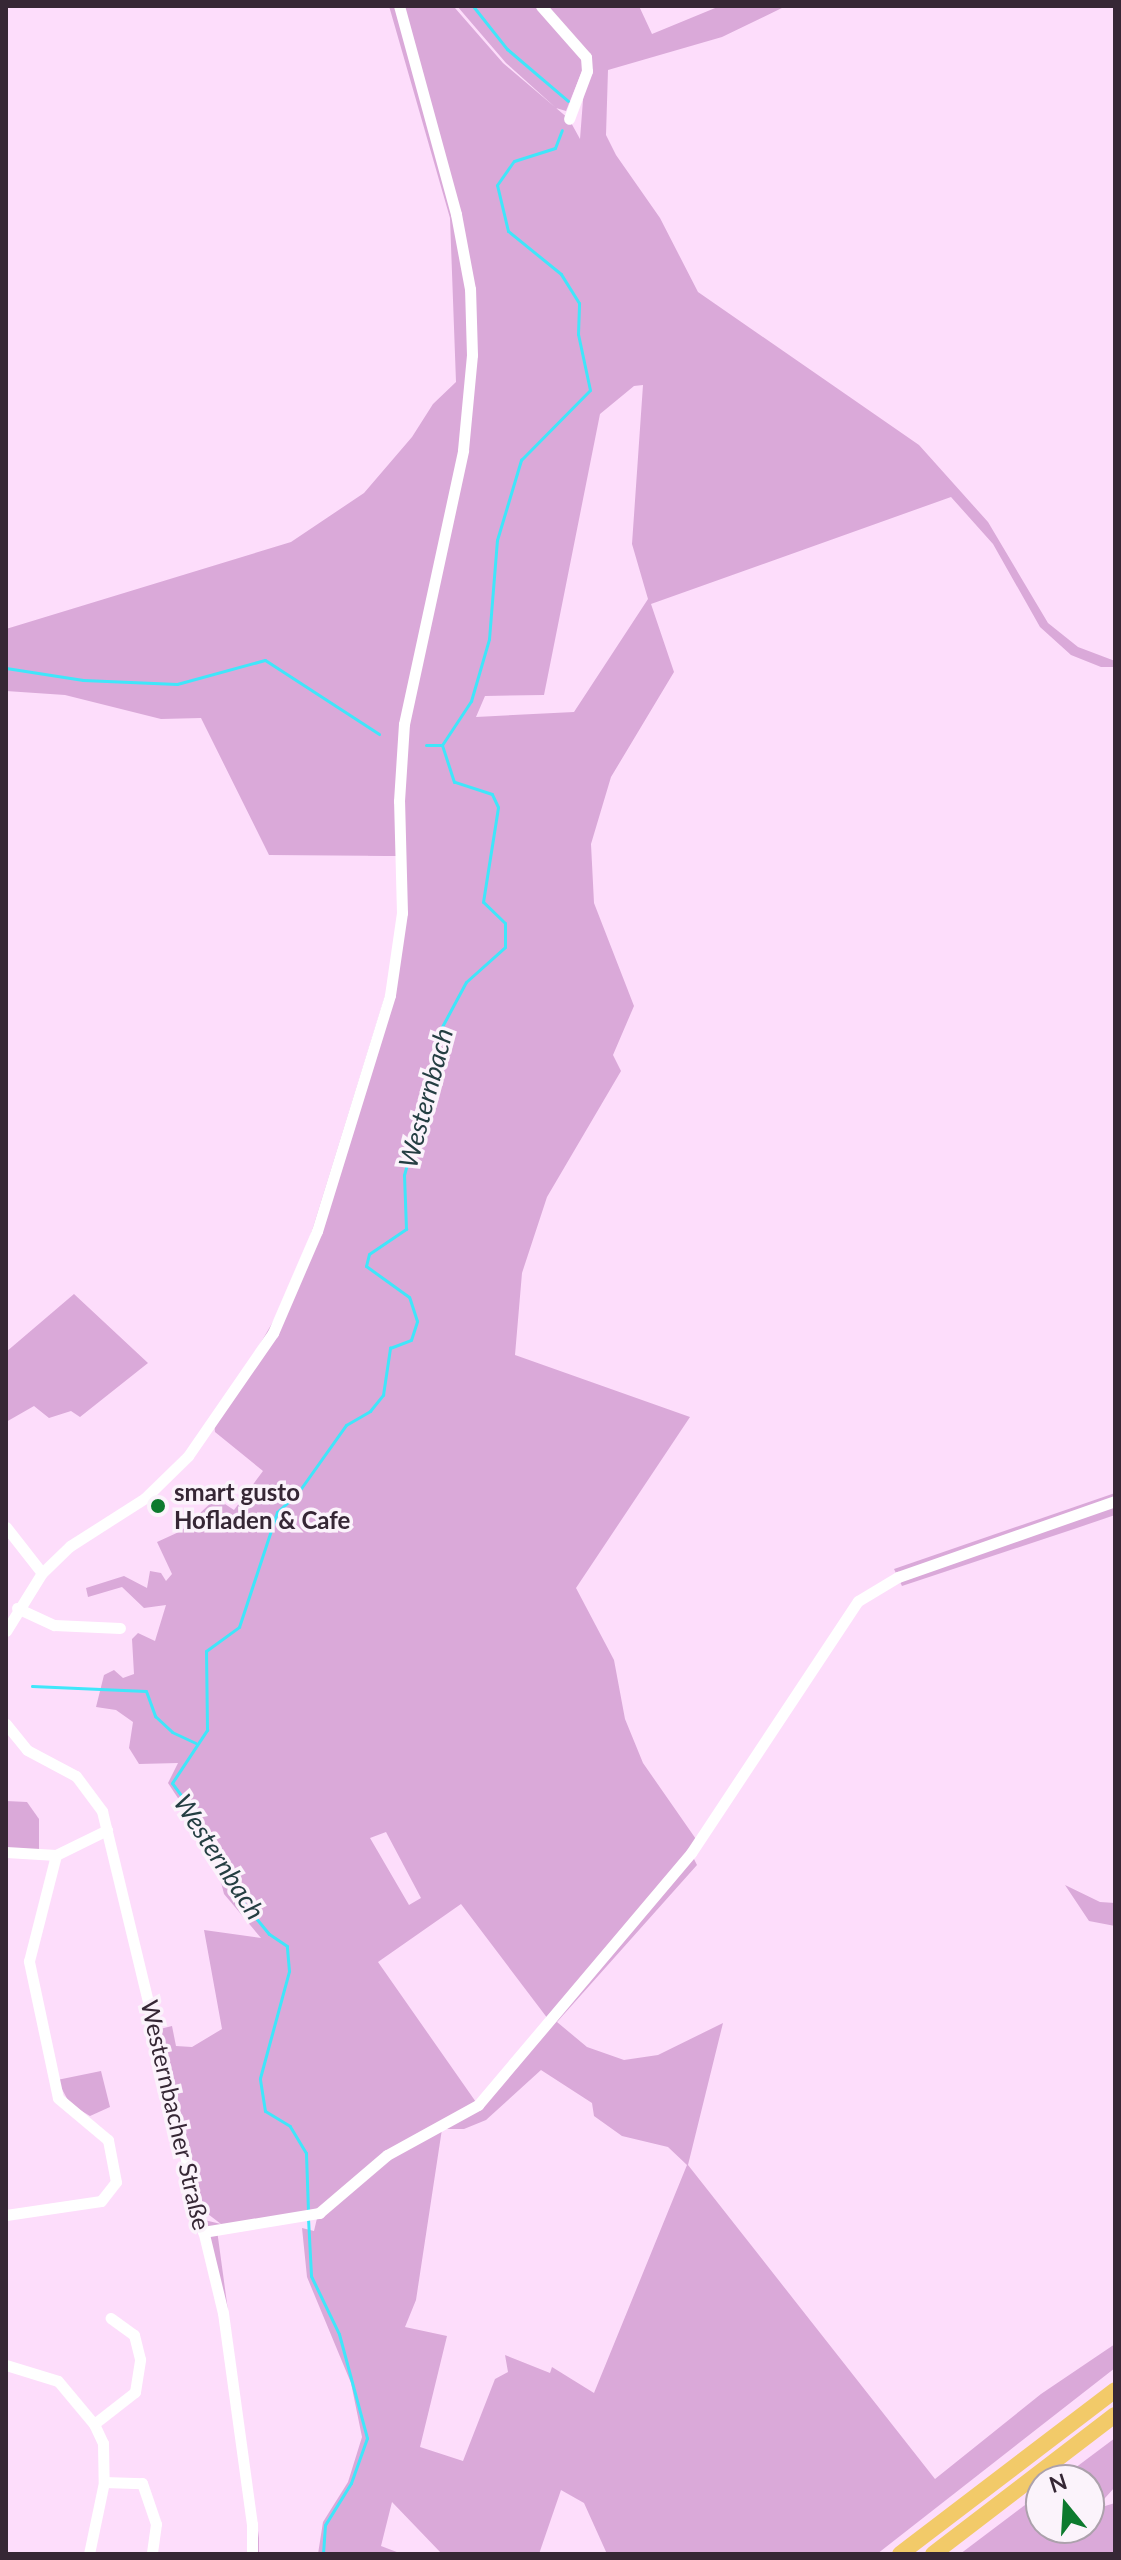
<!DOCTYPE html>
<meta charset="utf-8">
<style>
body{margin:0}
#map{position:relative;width:1121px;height:2560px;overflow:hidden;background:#fdddfb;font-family:Lato,sans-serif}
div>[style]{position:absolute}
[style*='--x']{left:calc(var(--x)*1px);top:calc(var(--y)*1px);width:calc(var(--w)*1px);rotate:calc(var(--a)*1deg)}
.green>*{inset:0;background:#daa9d9}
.stream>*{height:3px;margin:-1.5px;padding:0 1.5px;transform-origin:1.5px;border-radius:1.5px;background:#40e6fa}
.minor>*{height:11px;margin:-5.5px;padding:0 5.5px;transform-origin:5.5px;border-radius:5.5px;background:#fff}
.highway>*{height:16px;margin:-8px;padding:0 8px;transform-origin:8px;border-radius:8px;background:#f2ca69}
.dots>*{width:22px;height:22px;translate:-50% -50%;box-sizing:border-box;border:4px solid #fbf3fb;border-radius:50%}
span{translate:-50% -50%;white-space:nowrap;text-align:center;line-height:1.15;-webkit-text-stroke:7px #fbf3fb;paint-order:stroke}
.poi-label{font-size:24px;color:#362735;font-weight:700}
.left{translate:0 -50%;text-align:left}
.street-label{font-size:24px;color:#362735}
.water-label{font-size:26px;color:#243e42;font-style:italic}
.frame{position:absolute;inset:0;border:8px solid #362735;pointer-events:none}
.north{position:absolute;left:1025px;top:2464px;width:80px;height:80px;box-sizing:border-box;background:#fbf3fb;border:2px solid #aca1ac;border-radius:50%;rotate:342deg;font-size:22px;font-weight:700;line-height:32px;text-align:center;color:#362735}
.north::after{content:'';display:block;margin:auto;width:28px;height:36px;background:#0d7a2e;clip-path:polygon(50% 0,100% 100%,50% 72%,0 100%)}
</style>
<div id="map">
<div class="green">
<div style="clip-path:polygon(evenodd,389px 6px,455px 8px,503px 63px,569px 119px,580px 139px,586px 61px,566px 111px,556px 108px,506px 63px,457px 6px,639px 6px,652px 34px,720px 6px,786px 6px,722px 37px,608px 70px,606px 135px,616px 155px,660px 218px,698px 292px,919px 445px,988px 522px,1048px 623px,1078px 647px,1115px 661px,1115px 667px,1101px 667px,1071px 655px,1040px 627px,993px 544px,951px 497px,651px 604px,674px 672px,611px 777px,591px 844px,594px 903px,634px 1006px,613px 1055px,621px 1071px,547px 1197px,522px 1273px,515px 1355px,690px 1417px,576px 1588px,614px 1660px,625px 1719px,643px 1763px,698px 1842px,691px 1853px,697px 1865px,557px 2022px,587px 2047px,624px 2060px,658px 2055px,723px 2023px,688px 2165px,935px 2479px,1041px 2394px,1115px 2344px,1115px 2368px,877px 2554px,607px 2554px,584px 2503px,561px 2490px,539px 2554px,442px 2554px,392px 2502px,381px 2546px,402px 2554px,318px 2554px,323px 2522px,348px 2482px,362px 2437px,351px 2383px,307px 2277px,302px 2228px,314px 2231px,318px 2214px,217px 2230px,259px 2538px,259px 2554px,252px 2554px,235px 2381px,200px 2219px,221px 2224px,204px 2211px,160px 2029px,172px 2026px,176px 2046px,192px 2047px,222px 2029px,204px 1930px,261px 1938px,224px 1894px,213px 1851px,168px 1783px,178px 1763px,139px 1764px,129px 1748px,133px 1722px,116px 1710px,96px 1707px,104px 1675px,114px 1670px,123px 1678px,134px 1674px,132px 1639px,138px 1633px,155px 1641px,166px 1605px,144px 1608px,122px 1587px,88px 1597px,86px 1588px,124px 1576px,147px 1588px,150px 1571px,161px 1573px,166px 1581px,172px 1574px,157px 1542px,181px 1531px,216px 1498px,234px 1510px,263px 1471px,215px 1432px,214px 1423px,296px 1282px,398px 954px,400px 856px,269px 855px,201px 718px,161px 719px,65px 695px,6px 691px,6px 629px,291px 542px,364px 493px,412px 437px,433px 404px,456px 382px,450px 218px,389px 6px,643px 385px,632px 544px,648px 599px,574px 712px,476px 717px,485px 696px,544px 695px,600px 414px,634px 386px,643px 385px,389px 6px,386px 1832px,421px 1898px,409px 1905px,370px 1838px,386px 1832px,389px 6px,461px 1904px,548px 2019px,478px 2105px,378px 1962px,461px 1904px,389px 6px,541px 2070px,592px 2103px,594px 2116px,622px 2136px,668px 2147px,687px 2165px,594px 2393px,552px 2367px,550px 2373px,505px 2355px,508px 2372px,495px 2379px,463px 2461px,420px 2447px,447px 2336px,405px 2327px,416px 2300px,442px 2129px,464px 2129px,486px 2120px,541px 2070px)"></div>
<div style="clip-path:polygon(74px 1294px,148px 1363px,80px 1417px,71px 1411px,49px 1418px,34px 1406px,6px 1422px,6px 1352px)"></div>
<div style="clip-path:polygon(1115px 1493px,1115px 1515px,1074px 1529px,902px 1586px,894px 1569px)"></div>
<div style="clip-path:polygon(6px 1801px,27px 1802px,39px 1819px,39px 1856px,6px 1852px)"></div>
<div style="clip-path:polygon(1065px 1885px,1100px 1902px,1115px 1903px,1115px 1926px,1089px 1921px)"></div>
<div style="clip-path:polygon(101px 2071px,110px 2107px,90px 2116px,70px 2104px,57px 2080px)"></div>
<div style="clip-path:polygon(1115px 2438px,1115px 2487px,1095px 2509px,1115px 2503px,1115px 2554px,960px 2554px,1041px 2493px,1041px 2528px,1089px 2528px,1089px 2480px,1059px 2480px)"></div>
</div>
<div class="stream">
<div style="--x:473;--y:6;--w:55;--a:51.7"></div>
<div style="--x:507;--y:49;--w:80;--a:40.4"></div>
<div style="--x:6;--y:668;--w:78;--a:8.9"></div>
<div style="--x:83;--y:680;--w:94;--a:2.4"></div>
<div style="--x:177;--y:684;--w:91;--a:-15.3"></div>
<div style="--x:265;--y:660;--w:136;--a:33"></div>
<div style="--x:426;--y:745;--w:16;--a:0"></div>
<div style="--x:32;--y:1686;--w:114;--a:2.5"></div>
<div style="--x:146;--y:1691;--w:27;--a:70"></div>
<div style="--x:155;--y:1716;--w:23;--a:43"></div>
<div style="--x:172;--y:1732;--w:26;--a:25"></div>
<div style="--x:308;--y:2211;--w:58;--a:-92"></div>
<div style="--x:306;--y:2153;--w:31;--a:-121"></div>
<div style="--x:290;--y:2126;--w:29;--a:-149"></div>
<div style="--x:265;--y:2111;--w:33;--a:-99"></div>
<div style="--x:260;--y:2078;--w:111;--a:-74.8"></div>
<div style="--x:289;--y:1971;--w:25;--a:-95"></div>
<div style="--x:287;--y:1946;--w:22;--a:-146"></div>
<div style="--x:269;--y:1934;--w:44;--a:-129.5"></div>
<div style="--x:241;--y:1900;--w:94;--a:-117.9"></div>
<div style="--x:197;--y:1817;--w:42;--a:-126.3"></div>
<div style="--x:172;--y:1783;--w:64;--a:-56.6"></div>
<div style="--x:207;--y:1730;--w:79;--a:-90.7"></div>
<div style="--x:206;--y:1651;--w:41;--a:-36"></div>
<div style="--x:239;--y:1627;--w:121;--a:-71.7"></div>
<div style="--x:277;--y:1512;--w:27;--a:-42"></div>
<div style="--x:297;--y:1494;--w:85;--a:-54.6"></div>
<div style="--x:346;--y:1425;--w:28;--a:-30"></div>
<div style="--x:370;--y:1411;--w:21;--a:-51"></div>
<div style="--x:383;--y:1395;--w:48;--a:-81.5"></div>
<div style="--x:390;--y:1348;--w:22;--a:-21"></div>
<div style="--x:411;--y:1340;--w:20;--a:-72"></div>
<div style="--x:417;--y:1321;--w:25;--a:-108"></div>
<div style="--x:409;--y:1297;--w:53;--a:-144.2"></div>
<div style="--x:366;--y:1266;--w:12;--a:-76"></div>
<div style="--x:369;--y:1254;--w:45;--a:-34"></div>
<div style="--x:406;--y:1229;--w:54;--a:-92.1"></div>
<div style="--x:404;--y:1175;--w:120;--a:-74.6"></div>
<div style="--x:436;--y:1059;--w:23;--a:-88"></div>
<div style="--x:437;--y:1036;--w:61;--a:-61.8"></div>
<div style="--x:466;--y:982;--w:52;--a:-41.9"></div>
<div style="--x:505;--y:947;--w:24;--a:-90"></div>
<div style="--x:505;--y:923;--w:30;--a:-136"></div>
<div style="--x:483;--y:902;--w:96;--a:-81"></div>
<div style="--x:498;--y:807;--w:14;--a:-115"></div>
<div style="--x:492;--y:794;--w:40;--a:-162"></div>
<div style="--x:454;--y:782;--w:39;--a:-108"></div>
<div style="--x:442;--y:745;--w:53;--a:-56.6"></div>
<div style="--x:471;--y:701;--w:65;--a:-73.8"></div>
<div style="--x:489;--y:639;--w:99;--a:-85.4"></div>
<div style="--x:497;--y:540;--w:84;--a:-73.3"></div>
<div style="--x:521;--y:460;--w:98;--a:-45.4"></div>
<div style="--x:590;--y:390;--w:57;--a:-102.1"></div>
<div style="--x:578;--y:334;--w:31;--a:-88"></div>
<div style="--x:579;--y:303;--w:34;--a:-122"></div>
<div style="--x:561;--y:274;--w:68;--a:-140.9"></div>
<div style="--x:508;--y:231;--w:47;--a:-103.4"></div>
<div style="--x:497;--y:185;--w:29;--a:-55"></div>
<div style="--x:514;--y:161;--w:43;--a:-17.6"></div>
<div style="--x:555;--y:148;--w:19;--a:-69"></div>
<div style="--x:308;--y:2218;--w:58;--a:87"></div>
<div style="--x:311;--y:2276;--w:64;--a:64.2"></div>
<div style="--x:339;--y:2334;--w:108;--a:74.9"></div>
<div style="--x:367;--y:2438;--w:48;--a:109.6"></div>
<div style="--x:351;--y:2483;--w:49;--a:121.8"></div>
<div style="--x:325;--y:2525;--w:29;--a:94"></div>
</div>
<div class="minor">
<div style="--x:541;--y:6;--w:68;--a:48.6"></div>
<div style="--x:586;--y:57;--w:14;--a:86"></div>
<div style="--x:587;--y:71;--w:51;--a:110.6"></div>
<div style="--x:6;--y:1527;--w:58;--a:52"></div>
<div style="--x:17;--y:1608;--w:41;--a:24.7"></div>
<div style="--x:54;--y:1625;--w:66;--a:2.6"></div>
<div style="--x:6;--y:1631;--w:68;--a:-58.2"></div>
<div style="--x:42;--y:1573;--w:39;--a:-44"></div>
<div style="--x:70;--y:1546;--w:89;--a:-32.6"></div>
<div style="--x:145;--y:1498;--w:60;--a:-44.3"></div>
<div style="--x:188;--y:1456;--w:150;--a:-55.4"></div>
<div style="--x:273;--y:1333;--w:111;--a:-66.7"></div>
<div style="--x:317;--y:1231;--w:247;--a:-72.8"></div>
<div style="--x:390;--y:995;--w:83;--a:-81.7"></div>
<div style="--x:402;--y:913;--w:112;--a:-91.5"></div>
<div style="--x:399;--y:801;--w:77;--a:-86.3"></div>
<div style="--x:404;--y:724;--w:280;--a:-77.8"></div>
<div style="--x:463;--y:450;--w:95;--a:-84.6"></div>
<div style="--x:472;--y:355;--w:66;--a:-91.7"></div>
<div style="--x:470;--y:289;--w:76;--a:-100.6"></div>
<div style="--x:456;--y:214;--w:216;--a:-105.3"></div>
<div style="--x:6;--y:1724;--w:33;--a:51"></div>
<div style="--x:27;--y:1750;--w:55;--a:28"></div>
<div style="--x:76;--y:1776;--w:44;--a:53.4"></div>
<div style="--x:102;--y:1811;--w:516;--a:76.45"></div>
<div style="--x:223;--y:2313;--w:213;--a:82.2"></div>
<div style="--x:252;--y:2524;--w:30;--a:90"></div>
<div style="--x:6;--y:1852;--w:50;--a:3.4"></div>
<div style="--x:56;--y:1855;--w:57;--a:-26.1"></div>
<div style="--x:6;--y:2215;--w:96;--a:-8.4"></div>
<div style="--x:101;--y:2201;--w:24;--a:-52"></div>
<div style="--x:116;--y:2182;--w:43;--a:-100.8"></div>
<div style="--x:108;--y:2140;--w:65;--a:-140"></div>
<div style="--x:58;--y:2098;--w:140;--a:-102"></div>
<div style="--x:29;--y:1961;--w:109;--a:-75.7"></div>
<div style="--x:203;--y:2232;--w:118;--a:-9.3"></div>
<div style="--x:319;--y:2213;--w:89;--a:-40.5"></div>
<div style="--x:387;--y:2155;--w:104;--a:-28.8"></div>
<div style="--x:478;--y:2105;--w:330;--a:-49.8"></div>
<div style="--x:691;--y:1853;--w:302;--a:-56.5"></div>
<div style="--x:858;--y:1601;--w:47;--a:-31"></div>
<div style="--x:898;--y:1577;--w:230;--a:-19.3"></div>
<div style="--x:6;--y:2365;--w:54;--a:17.1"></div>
<div style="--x:58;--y:2381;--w:56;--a:50.1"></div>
<div style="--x:94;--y:2424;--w:21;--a:65"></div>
<div style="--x:103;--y:2443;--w:39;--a:89"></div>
<div style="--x:104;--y:2482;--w:74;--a:101.8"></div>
<div style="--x:94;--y:2424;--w:52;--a:-38"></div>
<div style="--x:135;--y:2392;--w:33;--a:-81"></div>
<div style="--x:140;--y:2359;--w:25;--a:-104"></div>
<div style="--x:134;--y:2335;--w:29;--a:-144"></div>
<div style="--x:104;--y:2482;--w:38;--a:2"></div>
<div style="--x:142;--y:2483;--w:43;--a:71.1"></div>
<div style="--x:156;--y:2524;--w:30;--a:98"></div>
</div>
<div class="highway">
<div style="--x:900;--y:2554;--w:270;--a:-37.3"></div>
<div style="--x:933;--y:2554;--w:229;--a:-37.4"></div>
</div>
<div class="dots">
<div style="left:158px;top:1506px;background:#0d7a2e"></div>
</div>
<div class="poi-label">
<span class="left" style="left:174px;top:1506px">smart gusto<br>Hofladen &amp; Cafe</span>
</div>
<div class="street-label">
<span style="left:176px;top:2115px;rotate:77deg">Westernbacher Straße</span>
</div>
<div class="water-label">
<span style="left:426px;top:1098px;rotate:-75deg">Westernbach</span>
<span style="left:219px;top:1857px;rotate:57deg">Westernbach</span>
</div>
<div class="frame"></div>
<div class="north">N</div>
</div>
